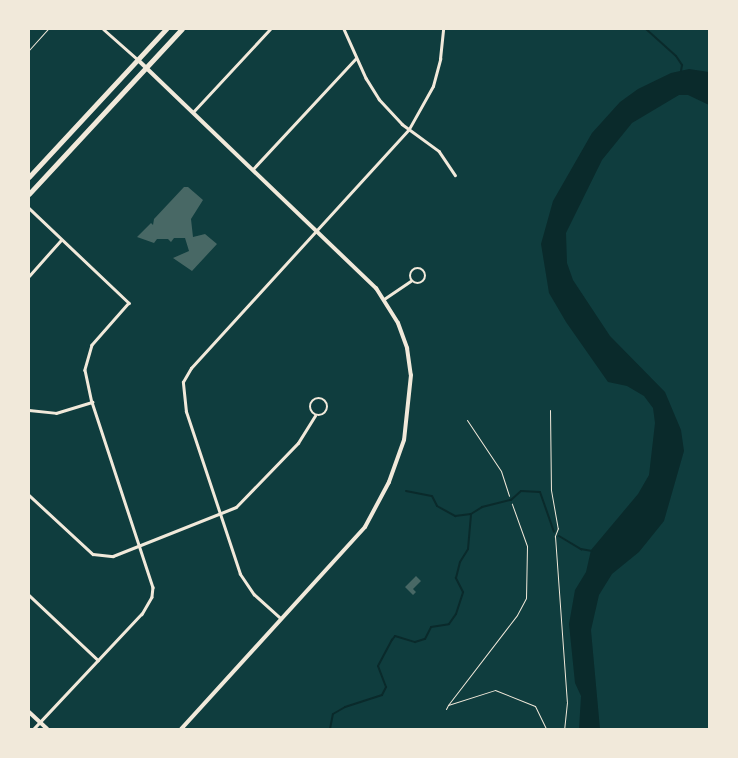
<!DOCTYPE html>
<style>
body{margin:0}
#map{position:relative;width:738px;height:758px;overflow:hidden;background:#0f3d3e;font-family:"Noto Sans",sans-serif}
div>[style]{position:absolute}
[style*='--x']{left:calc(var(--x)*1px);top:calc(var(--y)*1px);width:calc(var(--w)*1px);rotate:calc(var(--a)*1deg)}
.water>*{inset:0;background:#0a2a2b}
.stream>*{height:2px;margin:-1px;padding:0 1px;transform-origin:1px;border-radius:1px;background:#0a2a2b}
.building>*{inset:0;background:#486865}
.path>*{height:1px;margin:-0.5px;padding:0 0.5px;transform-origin:0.5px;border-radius:0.5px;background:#f1e9da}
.service>*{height:1px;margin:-0.5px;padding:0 0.5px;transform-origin:0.5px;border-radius:0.5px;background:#f1e9da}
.minor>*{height:2.5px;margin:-1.25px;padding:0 1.25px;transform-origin:1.25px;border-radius:1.25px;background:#f1e9da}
.minor>.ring{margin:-1.25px;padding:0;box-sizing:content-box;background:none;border:2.5px solid #f1e9da;border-radius:50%}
.tertiary>*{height:3px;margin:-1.5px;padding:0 1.5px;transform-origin:1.5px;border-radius:1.5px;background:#f1e9da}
.secondary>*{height:4px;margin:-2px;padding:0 2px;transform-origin:2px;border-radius:2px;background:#f1e9da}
.primary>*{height:4.5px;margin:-2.25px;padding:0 2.25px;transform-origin:2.25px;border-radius:2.25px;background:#f1e9da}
span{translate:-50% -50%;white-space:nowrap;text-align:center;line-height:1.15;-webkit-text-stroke:5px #f1e9da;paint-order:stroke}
.frame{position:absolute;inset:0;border:30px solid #f1e9da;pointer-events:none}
</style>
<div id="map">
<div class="water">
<div style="clip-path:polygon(689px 69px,709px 72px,709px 105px,688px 95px,679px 95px,632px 123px,602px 160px,566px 233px,567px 263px,573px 280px,610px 336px,665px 392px,681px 430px,684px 451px,664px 521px,639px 552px,612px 574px,599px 595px,591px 630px,600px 729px,579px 729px,581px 696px,575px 683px,569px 624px,575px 590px,586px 572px,591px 550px,638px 494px,649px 475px,655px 423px,653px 408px,644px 396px,627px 386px,608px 382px,566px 322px,549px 293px,541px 244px,553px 201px,592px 133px,620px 102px,638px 89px,671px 73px)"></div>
</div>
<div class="stream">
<div style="--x:646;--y:29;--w:40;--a:42"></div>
<div style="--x:676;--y:56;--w:11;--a:56"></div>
<div style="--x:682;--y:65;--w:6;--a:99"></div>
<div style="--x:406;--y:491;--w:26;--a:11"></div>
<div style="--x:432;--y:496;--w:11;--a:63"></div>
<div style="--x:437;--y:506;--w:21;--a:29"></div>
<div style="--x:455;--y:516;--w:16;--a:-7"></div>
<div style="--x:559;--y:536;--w:26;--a:31"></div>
<div style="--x:581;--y:549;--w:11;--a:10"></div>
<div style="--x:330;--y:729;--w:15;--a:-79"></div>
<div style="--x:333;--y:714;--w:14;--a:-30"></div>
<div style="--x:345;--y:707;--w:39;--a:-18"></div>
<div style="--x:382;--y:695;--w:9;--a:-63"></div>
<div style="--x:386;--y:687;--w:22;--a:-111"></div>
<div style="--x:378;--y:666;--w:30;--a:-62"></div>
<div style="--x:392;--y:640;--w:5;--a:-53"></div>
<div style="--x:395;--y:636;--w:21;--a:17"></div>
<div style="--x:415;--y:642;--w:10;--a:-17"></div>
<div style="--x:425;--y:639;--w:13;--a:-63"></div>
<div style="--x:431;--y:627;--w:18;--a:-9"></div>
<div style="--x:449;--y:624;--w:12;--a:-55"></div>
<div style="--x:456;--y:614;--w:23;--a:-72"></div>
<div style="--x:463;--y:592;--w:16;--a:-117"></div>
<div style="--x:456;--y:578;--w:16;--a:-76"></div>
<div style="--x:460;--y:562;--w:15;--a:-58"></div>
<div style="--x:468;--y:549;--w:35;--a:-85"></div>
<div style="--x:471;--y:514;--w:13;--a:-32"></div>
<div style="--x:482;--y:507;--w:30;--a:-14"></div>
<div style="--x:511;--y:500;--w:13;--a:-42"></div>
<div style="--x:521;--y:491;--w:19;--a:3"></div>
<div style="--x:540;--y:492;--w:42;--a:70.7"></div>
</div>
<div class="building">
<div style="clip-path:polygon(184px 187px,188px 187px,203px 200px,191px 219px,193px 237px,205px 234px,217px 244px,192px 271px,173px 258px,189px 251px,185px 238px,174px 238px,171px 242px,168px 239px,157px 239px,154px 243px,137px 237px,151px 223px,153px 225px,154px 219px)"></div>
<div style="clip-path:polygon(416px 576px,421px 581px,413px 589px,416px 592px,413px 595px,405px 587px)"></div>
</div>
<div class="path">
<div style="--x:550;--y:410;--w:80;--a:89.3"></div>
<div style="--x:551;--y:490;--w:39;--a:80"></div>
<div style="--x:558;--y:528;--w:9;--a:111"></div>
<div style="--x:555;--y:536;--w:166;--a:85.9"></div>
<div style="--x:567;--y:702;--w:27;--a:96"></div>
<div style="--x:467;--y:420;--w:61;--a:56.3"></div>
<div style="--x:501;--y:471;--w:26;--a:72"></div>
<div style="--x:448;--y:705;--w:113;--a:-52.5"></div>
<div style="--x:517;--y:615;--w:19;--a:-62"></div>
<div style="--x:526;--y:598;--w:52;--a:-88.9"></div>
<div style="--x:527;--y:546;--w:45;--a:-109.7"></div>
<div style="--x:446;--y:709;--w:4;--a:-63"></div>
<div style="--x:448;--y:705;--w:49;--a:-17.7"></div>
<div style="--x:495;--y:690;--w:43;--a:21.8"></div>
<div style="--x:535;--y:706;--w:25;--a:64"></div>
</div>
<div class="service">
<div style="--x:29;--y:50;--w:28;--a:-48"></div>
</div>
<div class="minor">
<div style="--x:344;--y:29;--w:54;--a:65.8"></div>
<div style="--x:366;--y:78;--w:25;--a:58"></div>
<div style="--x:379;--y:99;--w:34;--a:47"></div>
<div style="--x:402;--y:124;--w:46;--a:36.1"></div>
<div style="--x:439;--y:151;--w:29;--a:56"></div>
<div style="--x:193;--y:112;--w:113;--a:-47.1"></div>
<div style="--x:253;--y:169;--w:151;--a:-47.1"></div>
<div style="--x:29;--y:208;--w:138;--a:43.5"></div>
<div style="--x:129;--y:303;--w:56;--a:131.4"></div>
<div style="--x:92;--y:345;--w:26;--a:106"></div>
<div style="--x:85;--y:370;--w:33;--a:78"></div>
<div style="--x:92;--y:402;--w:195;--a:71.8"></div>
<div style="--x:153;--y:587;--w:10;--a:96"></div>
<div style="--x:152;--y:597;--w:20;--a:120"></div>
<div style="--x:142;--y:614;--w:158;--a:133.2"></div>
<div class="ring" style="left:410px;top:268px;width:13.5px;height:13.5px"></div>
<div style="--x:29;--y:276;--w:48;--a:-48.4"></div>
<div style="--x:384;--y:299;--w:32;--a:-34"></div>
<div class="ring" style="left:310px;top:398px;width:15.5px;height:15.5px"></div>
<div style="--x:29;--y:410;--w:27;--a:6"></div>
<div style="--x:56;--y:413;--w:38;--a:-17"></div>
<div style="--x:29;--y:495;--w:87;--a:42.7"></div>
<div style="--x:93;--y:554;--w:20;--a:6"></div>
<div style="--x:113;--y:556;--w:132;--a:-21.7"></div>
<div style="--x:236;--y:507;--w:89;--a:-45.9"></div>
<div style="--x:298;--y:443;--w:32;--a:-58"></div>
<div style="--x:29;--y:595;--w:95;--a:43.3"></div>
<div style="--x:281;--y:619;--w:36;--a:-138"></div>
<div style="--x:254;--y:595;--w:25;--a:-124"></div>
<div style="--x:240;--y:574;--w:171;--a:-108.4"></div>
<div style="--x:186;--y:412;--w:30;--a:-96"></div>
<div style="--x:183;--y:382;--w:16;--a:-60"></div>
<div style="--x:191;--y:368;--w:323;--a:-47.6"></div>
<div style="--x:409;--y:129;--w:49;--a:-60.8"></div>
<div style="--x:433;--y:86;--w:28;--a:-75"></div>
<div style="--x:440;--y:59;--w:30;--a:-84"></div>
</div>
<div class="tertiary">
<div style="--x:103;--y:29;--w:47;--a:41.5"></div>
</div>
<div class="secondary">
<div style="--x:138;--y:60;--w:330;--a:43.8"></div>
<div style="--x:376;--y:288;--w:41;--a:57.8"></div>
<div style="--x:398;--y:323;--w:27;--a:70"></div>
<div style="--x:407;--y:348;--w:27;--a:82"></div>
<div style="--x:411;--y:375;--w:65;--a:96.1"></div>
<div style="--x:404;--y:440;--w:45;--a:109.7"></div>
<div style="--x:389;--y:482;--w:51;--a:118.1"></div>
<div style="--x:365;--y:527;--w:273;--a:132.3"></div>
<div style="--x:29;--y:712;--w:25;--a:43"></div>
</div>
<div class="primary">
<div style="--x:29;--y:177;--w:202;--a:-47.2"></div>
<div style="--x:29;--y:194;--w:225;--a:-47.2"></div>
</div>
<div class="frame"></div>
</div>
